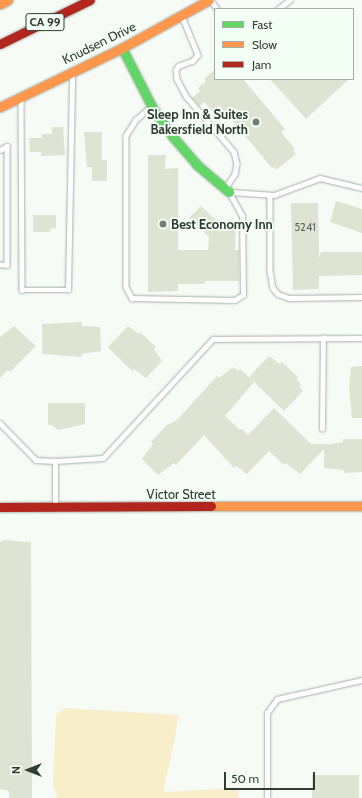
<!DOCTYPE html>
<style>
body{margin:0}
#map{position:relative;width:362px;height:798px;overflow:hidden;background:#f6fbf6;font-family:Cabin,sans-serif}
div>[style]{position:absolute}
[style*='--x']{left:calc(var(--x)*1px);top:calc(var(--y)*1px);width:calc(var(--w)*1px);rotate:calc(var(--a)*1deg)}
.green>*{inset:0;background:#f8eeca}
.building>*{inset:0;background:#dee3d4;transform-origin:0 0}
.roads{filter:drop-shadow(0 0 1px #a8afa9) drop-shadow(0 0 1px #a8afa9)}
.lane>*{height:4.5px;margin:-2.25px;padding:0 2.25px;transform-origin:2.25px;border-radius:2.25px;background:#fefefe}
.fast>*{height:9px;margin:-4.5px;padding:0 4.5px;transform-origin:4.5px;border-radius:4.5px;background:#63d668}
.slow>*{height:9px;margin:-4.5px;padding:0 4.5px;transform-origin:4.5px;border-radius:4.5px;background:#ff974d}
.jam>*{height:9px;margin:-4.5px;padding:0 4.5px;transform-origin:4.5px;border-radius:4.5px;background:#b3261e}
.dots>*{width:11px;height:11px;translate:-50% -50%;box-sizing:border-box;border:2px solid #f3fef4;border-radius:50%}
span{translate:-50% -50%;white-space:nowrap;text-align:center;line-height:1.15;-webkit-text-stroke:3.5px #f3fef4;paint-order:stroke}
.number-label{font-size:11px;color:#5c665b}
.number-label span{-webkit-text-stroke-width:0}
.shield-label span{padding:1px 3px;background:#f3fef4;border:1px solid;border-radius:3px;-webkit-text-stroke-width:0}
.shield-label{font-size:12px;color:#313c33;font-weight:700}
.street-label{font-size:13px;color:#313c33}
.poi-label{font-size:13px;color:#313c33;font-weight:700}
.right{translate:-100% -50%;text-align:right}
.left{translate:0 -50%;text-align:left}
.legend{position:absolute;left:214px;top:8px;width:140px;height:72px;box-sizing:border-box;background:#f3fef4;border:1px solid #a5b0a7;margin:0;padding:5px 7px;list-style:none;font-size:12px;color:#313c33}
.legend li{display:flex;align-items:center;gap:8px;height:20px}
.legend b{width:20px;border:1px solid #a5b0a7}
.north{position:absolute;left:8px;top:750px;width:40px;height:40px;-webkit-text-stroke:3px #f3fef4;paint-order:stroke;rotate:270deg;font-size:11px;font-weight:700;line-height:16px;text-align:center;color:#313c33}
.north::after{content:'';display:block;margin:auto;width:14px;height:18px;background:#313c33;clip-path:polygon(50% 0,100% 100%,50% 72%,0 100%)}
.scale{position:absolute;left:224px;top:772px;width:91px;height:18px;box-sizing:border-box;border:2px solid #313c33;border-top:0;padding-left:5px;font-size:12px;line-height:14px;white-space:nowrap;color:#313c33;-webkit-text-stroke:3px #f3fef4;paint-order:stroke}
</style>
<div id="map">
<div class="green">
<div style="clip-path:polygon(64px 708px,178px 715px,175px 738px,163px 792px,238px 788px,239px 798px,57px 798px,53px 784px,56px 715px)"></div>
</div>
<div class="building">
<div style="clip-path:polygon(215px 69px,215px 79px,243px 79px,285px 129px,281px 132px,295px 149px,293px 151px,296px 154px,276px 170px,274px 167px,272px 168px,219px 105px,212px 111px,204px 102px,199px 106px,192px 98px,200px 91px,198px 88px,206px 82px,204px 79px)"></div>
<div style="clip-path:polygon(270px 79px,349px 79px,306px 119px)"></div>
<div style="clip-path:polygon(52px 127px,63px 127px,65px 155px,41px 156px,41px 152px,30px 152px,29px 138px,42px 138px,42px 134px,52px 134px)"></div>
<div style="clip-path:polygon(84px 132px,102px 132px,102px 160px,107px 160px,107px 181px,92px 181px,92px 167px,87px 167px)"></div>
<div style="clip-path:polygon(148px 155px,166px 155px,165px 169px,178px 168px,178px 250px,208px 250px,209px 237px,189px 218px,201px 206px,219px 223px,236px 223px,235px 250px,239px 250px,239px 281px,205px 281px,205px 284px,178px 284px,178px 291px,148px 292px)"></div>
<div style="clip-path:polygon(336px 201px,362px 209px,362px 233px,330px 222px)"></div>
<div style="clip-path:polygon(291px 203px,318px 203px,319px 258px,321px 252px,362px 252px,362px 275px,319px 276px,319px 289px,293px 290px)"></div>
<div style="clip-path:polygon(33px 215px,56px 215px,56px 228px,50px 229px,50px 232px,33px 232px)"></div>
<div style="clip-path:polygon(82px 322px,82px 326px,100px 327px,101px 351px,82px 354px,82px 357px,42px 354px,42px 324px)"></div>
<div style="clip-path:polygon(14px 326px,36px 346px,10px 372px,8px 370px,0 378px,0 337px)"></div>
<div style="clip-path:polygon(128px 326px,139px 334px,140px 332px,156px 347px,154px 349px,162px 361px,146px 378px,134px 369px,132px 371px,108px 347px)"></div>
<div style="clip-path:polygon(269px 356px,280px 364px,282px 362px,298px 377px,296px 379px,301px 384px,299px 386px,303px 391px,284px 411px,249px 377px)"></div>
<div style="clip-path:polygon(362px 366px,362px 418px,352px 418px,349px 387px,351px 367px)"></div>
<div style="clip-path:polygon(233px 367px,238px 371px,240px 369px,254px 382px,225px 416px,240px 430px,242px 429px,248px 435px,274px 408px,311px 444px,331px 444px,343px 442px,343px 439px,362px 439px,362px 472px,344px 473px,344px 470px,324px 468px,324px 449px,300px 474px,286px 463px,284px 465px,269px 451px,247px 474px,236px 466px,234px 468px,204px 435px,176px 465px,174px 463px,158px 475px,142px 459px,153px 444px,151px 442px,167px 425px,177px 420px,217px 376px,219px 378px)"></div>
<div style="clip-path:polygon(48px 403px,85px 403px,85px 424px,58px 430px,52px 425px,48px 425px)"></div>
<div style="clip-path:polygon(4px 540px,31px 542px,32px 798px,9px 798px,9px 791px,0 789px,0 542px)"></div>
<div style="left:312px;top:775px;width:47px;height:23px"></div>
</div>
<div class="roads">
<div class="lane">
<div style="--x:211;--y:0;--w:11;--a:56"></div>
<div style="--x:278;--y:9;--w:15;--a:-37"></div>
<div style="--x:182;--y:16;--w:42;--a:67.7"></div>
<div style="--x:198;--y:55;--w:8;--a:130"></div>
<div style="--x:193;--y:61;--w:15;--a:160"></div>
<div style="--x:179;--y:66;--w:5;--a:127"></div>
<div style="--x:176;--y:70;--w:9;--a:84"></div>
<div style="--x:177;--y:79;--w:19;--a:62"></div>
<div style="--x:186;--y:96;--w:74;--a:49.4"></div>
<div style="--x:234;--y:152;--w:12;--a:76"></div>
<div style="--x:237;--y:164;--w:10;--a:101"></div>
<div style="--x:235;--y:174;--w:17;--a:123"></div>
<div style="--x:21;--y:98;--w:192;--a:89.7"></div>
<div style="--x:22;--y:290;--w:46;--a:0"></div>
<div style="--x:68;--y:290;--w:215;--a:-88.9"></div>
<div style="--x:150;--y:108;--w:18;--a:139"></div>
<div style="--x:136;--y:120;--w:19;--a:122"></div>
<div style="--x:126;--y:136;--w:151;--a:90"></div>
<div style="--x:126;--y:287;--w:13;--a:61"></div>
<div style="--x:132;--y:298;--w:103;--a:1.1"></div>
<div style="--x:235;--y:300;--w:9;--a:-32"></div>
<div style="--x:243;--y:295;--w:79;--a:-90.7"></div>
<div style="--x:242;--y:216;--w:26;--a:-119"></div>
<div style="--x:0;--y:150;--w:8;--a:-30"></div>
<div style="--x:7;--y:146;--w:119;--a:90"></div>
<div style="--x:7;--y:265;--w:7;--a:180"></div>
<div style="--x:231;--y:192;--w:43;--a:4"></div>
<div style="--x:274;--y:195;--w:49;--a:-20.3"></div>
<div style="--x:320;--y:178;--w:43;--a:13.4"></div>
<div style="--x:270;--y:195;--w:76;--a:90"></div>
<div style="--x:270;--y:271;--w:17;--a:80"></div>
<div style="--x:273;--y:288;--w:8;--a:50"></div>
<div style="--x:278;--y:294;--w:12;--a:20"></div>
<div style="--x:289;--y:298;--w:73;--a:-0.8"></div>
<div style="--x:0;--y:423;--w:52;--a:45.8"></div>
<div style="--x:36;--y:460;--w:19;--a:3"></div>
<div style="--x:322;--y:429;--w:91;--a:-89.4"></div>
<div style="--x:55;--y:506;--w:45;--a:-90"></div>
<div style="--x:55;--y:461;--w:48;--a:-3.6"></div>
<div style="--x:103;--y:458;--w:162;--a:-47.3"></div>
<div style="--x:213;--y:339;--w:149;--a:-0.4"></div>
<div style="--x:267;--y:798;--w:85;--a:-90"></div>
<div style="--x:267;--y:713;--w:17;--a:-54"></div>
<div style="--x:277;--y:699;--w:87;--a:-12.6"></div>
</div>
<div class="fast">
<div style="--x:122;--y:48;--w:66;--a:63"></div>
<div style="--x:152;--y:107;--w:37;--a:55"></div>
<div style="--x:173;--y:137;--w:37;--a:49"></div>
<div style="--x:197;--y:165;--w:42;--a:40.2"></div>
</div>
<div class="slow">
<div style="--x:0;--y:4;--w:9;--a:-27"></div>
<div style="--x:0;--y:107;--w:136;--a:-25.8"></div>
<div style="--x:122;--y:48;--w:99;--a:-28.9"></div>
<div style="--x:211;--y:506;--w:151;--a:0"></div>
</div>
<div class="jam">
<div style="--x:0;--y:44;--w:100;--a:-26.1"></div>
<div style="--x:0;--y:507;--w:211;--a:-0.3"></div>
</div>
</div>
<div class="dots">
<div style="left:256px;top:122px;background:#767f77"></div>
<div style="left:163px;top:224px;background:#767f77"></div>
</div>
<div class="number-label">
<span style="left:305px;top:227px">5241</span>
</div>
<div class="shield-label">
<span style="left:45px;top:22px">CA 99</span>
</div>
<div class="street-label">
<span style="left:99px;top:43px;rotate:-26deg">Knudsen Drive</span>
<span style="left:181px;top:494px">Victor Street</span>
</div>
<div class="poi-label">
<span class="right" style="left:248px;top:122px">Sleep Inn &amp; Suites<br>Bakersfield North</span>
<span class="left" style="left:171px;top:224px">Best Economy Inn</span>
</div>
<ul class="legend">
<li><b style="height:5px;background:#63d668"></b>Fast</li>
<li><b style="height:5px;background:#ff974d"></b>Slow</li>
<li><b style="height:5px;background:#b3261e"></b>Jam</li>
</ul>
<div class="north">N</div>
<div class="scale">50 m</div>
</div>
